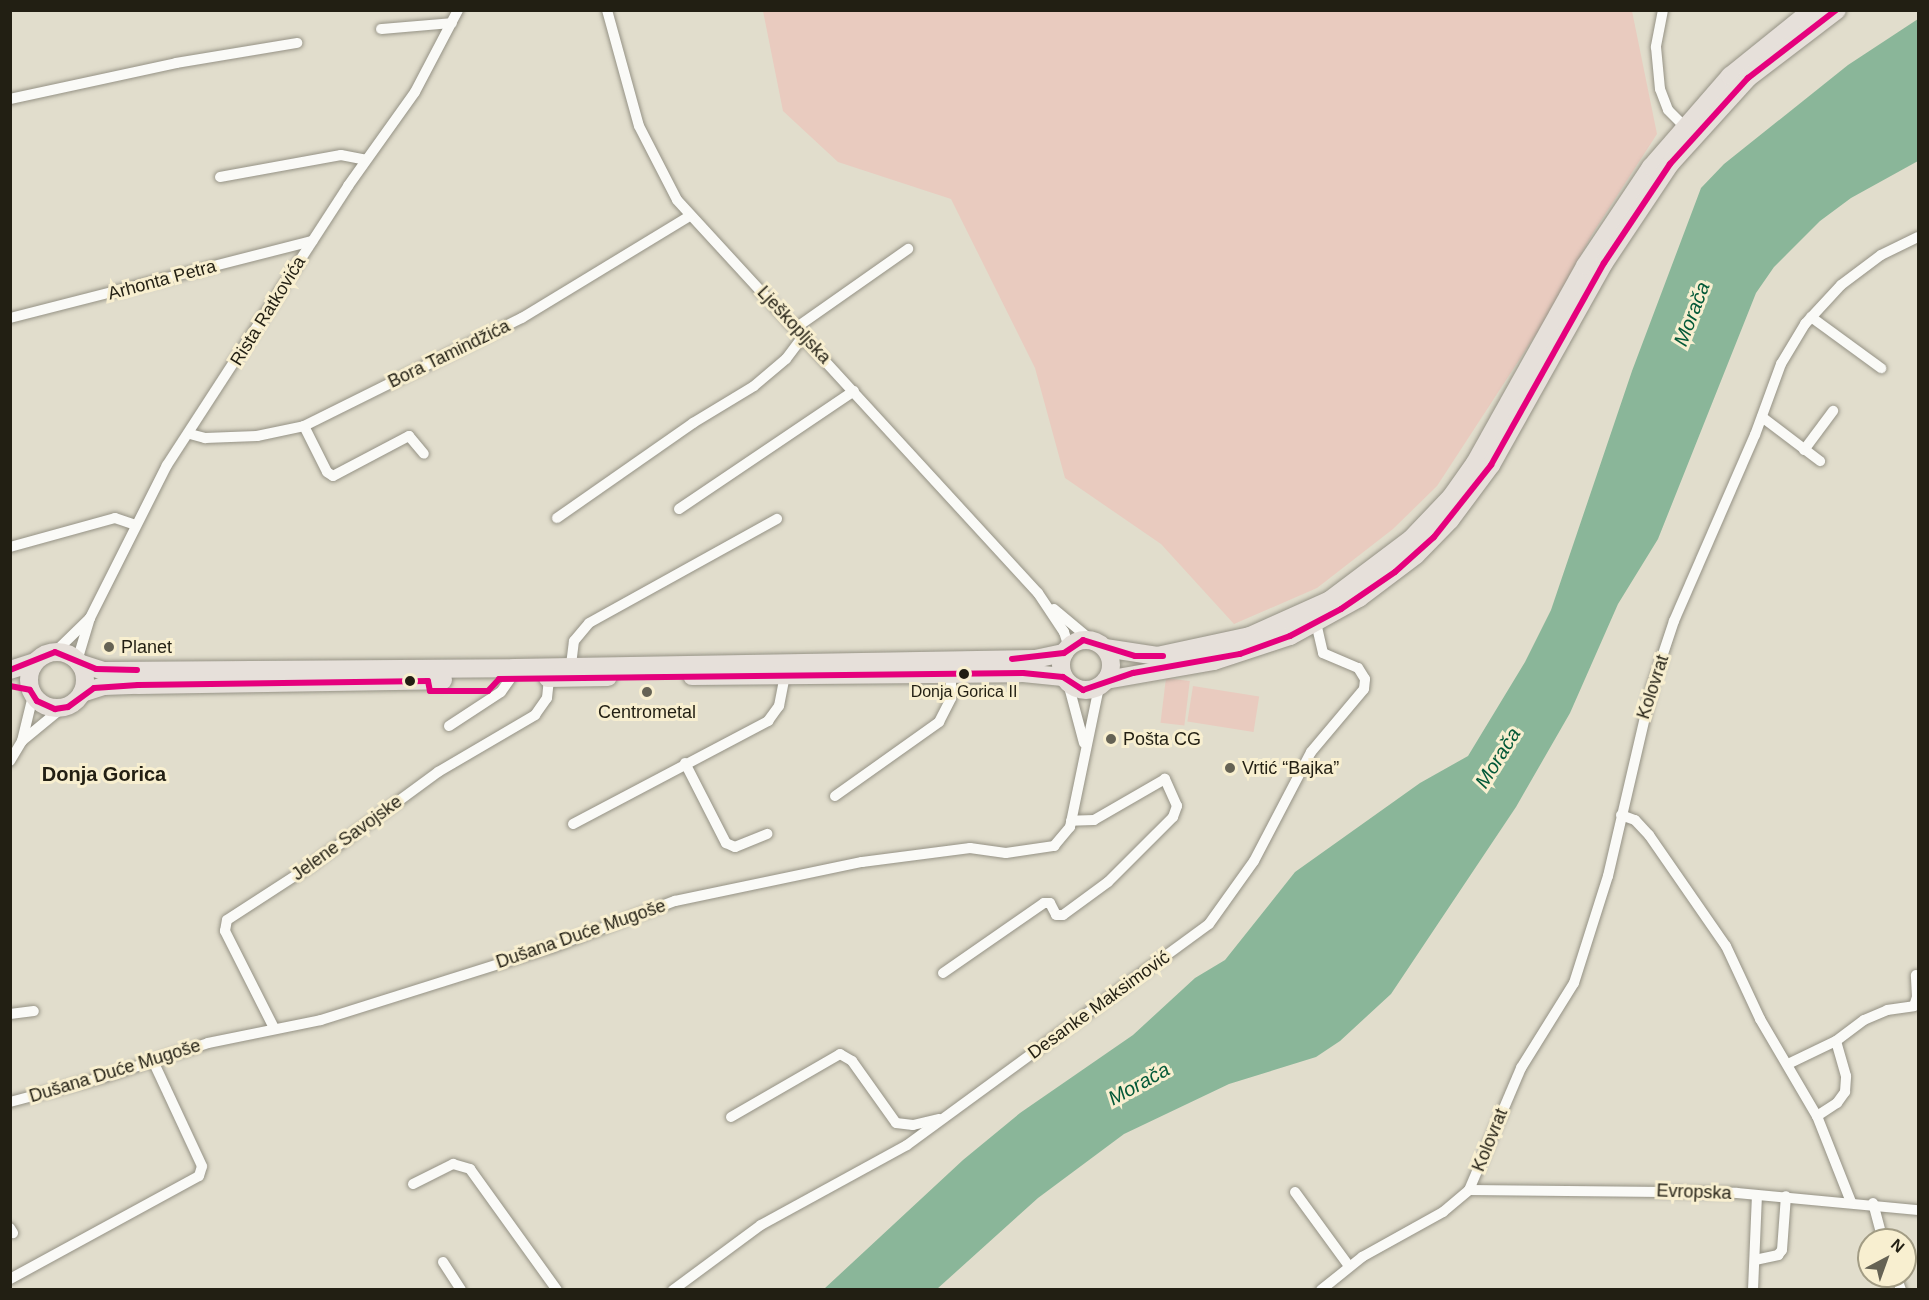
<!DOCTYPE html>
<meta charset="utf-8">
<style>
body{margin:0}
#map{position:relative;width:1929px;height:1300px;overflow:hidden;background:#e1ddcc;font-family:Helvetica,sans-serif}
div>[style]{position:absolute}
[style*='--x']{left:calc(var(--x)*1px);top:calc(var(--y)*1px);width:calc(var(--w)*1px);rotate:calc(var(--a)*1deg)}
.green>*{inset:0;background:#e9cbbf;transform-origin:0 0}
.water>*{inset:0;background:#8ab699}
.roads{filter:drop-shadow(0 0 2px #959285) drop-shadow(0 0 2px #959285)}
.minor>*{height:10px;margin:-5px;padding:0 5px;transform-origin:5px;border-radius:5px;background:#fafaf7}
.primary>*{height:18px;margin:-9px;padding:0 9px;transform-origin:9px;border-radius:9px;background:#e6e0da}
.primary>.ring{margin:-9px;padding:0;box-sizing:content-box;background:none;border:18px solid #e6e0da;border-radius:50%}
.bus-1>*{height:6px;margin:-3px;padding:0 3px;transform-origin:3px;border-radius:3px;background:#e5007d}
.dots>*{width:16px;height:16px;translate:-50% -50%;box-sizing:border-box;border:3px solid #f8efd0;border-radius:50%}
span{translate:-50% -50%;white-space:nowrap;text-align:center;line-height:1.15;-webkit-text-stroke:6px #f8efd0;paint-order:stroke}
.bus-label{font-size:16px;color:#221f13}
.street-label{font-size:18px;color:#221f13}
.poi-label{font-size:18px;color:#221f13}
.left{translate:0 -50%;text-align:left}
.water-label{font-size:20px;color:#035938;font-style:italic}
.neighbourhood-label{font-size:20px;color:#221f13;font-weight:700}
.frame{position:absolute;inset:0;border:12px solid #221f13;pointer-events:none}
.north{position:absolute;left:1857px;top:1228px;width:60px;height:60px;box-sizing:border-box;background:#f8efd0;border:2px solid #a29c84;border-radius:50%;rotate:41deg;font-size:16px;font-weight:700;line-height:24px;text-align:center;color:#221f13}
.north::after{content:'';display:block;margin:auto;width:21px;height:27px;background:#656254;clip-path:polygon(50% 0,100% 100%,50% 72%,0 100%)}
</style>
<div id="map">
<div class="green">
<div style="clip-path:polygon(763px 11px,1632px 11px,1657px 134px,1593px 233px,1542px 325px,1437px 486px,1393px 529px,1317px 588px,1234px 624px,1161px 544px,1065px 478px,1035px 368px,951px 199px,838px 162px,783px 111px)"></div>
<div style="left:1166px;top:678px;width:24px;height:45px;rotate:7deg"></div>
<div style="left:1193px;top:686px;width:67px;height:36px;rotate:9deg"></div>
</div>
<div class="water">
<div style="clip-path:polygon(1918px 19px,1918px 161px,1851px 198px,1820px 221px,1774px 267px,1756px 293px,1658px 539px,1618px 604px,1570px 713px,1516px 807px,1391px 994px,1340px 1041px,1316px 1057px,1229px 1084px,1124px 1134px,1038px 1198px,937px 1289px,824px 1289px,963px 1160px,1020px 1113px,1133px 1035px,1195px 978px,1225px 960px,1295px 872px,1420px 783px,1468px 756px,1525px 662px,1551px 610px,1632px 371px,1701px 188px,1724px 164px,1848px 65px)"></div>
</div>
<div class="roads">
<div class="minor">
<div style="--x:607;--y:10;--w:120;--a:74.6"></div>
<div style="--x:639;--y:126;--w:83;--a:62.8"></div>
<div style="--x:677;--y:200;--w:534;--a:47.43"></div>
<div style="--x:1038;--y:593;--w:47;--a:56.3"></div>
<div style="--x:1064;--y:632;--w:16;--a:72"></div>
<div style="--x:1663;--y:10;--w:38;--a:101"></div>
<div style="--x:1656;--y:47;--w:42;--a:84.6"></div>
<div style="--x:1660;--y:89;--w:22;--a:69"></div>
<div style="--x:1668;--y:110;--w:30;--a:45"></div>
<div style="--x:381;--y:29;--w:71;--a:-4.8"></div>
<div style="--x:10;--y:99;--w:170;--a:-12.2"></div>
<div style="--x:176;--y:63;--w:123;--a:-9.4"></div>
<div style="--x:220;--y:177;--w:123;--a:-10.3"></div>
<div style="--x:341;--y:155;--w:25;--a:11"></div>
<div style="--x:1811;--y:317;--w:87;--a:36.1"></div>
<div style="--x:10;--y:318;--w:312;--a:-14.3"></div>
<div style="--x:797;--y:327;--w:136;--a:-35.1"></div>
<div style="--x:1762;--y:417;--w:73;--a:37.2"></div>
<div style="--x:304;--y:426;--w:51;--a:63.4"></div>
<div style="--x:327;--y:472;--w:7;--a:34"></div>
<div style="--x:333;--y:476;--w:86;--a:-27.8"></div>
<div style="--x:409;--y:436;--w:23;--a:50"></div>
<div style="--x:190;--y:434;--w:16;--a:15"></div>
<div style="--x:205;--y:438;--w:52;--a:-2.2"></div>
<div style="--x:257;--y:436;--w:48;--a:-12"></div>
<div style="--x:304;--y:426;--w:243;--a:-26.4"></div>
<div style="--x:522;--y:318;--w:197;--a:-31.3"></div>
<div style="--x:1804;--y:450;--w:49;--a:-53.4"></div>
<div style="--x:679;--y:509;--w:211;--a:-34"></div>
<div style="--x:557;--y:518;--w:166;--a:-34.9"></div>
<div style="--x:693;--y:423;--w:71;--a:-31.2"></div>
<div style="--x:754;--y:386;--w:42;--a:-40.2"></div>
<div style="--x:786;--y:359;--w:30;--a:-53"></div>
<div style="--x:10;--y:547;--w:109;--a:-15.4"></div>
<div style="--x:115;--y:518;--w:21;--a:19"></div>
<div style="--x:1054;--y:609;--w:48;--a:40"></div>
<div style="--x:55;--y:652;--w:49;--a:-44.2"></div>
<div style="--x:77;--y:661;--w:45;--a:-73.2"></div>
<div style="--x:90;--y:618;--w:171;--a:-63.3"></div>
<div style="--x:167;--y:465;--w:333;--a:-57"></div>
<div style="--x:348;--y:186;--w:115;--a:-54.5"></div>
<div style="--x:415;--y:92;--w:93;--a:-62.3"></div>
<div style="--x:571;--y:665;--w:24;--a:-83"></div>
<div style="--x:574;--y:641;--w:23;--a:-50"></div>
<div style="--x:589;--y:623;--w:215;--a:-29"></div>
<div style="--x:1068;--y:683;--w:62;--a:75.1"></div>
<div style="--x:449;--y:726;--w:62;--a:-33.2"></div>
<div style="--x:501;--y:692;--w:16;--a:-55"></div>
<div style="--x:22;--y:741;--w:46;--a:-76.3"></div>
<div style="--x:10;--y:761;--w:23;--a:-59"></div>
<div style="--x:22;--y:741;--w:52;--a:-39.5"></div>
<div style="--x:685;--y:763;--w:90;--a:62.9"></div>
<div style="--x:726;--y:843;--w:10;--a:24"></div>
<div style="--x:735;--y:847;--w:35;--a:-22"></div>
<div style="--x:835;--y:796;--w:128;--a:-35.4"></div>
<div style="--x:939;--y:722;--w:27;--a:-63"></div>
<div style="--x:951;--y:698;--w:24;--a:-90"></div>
<div style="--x:1621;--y:815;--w:15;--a:20"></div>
<div style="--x:1635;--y:820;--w:21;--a:47"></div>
<div style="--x:1649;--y:835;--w:135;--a:55.3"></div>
<div style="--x:1726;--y:946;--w:81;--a:65"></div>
<div style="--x:1760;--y:1019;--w:113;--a:59.6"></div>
<div style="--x:1817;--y:1116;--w:92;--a:68.4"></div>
<div style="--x:573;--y:824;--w:221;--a:-27.8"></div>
<div style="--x:768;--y:721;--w:19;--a:-54"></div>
<div style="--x:779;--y:706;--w:31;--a:-79"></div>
<div style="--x:943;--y:973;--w:123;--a:-34.7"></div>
<div style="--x:1044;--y:903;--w:6;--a:0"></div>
<div style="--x:1050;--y:903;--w:13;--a:63"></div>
<div style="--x:1056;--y:915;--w:7;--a:0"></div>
<div style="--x:1063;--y:915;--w:56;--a:-36.3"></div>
<div style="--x:1108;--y:882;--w:92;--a:-45"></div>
<div style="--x:1173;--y:817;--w:12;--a:-70"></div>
<div style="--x:1177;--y:806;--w:30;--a:-114"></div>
<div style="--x:1165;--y:779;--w:82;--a:150"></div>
<div style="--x:1094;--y:820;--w:23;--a:178"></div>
<div style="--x:10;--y:1014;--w:24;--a:-7"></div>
<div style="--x:274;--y:1028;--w:109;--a:-116.8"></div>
<div style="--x:225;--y:931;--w:11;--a:-80"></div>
<div style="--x:227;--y:920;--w:99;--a:-33"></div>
<div style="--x:310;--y:866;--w:159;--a:-36.3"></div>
<div style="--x:438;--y:772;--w:113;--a:-30.4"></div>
<div style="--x:535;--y:715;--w:21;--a:-55"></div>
<div style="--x:547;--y:698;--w:20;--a:-84"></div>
<div style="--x:1788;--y:1064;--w:53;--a:-25.6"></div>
<div style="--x:10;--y:1102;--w:97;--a:-14.9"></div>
<div style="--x:104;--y:1077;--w:109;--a:-18.1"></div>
<div style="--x:208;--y:1043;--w:115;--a:-11.5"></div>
<div style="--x:321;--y:1020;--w:243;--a:-17.5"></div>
<div style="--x:553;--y:947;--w:130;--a:-20.7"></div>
<div style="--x:675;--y:901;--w:191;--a:-11.8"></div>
<div style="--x:862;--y:862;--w:109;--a:-7.4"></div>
<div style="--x:970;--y:848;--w:36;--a:8"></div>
<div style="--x:1006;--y:853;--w:49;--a:-8.3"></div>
<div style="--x:1054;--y:846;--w:25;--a:-50"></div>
<div style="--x:1070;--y:827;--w:143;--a:-78.3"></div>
<div style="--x:1817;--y:1116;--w:24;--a:-33"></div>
<div style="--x:1837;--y:1103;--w:14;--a:-54"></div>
<div style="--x:1845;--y:1092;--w:16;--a:-86"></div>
<div style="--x:1846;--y:1076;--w:36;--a:-106"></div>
<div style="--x:1836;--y:1041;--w:35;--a:-37"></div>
<div style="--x:1864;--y:1020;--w:25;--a:-23"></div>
<div style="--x:1887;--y:1010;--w:27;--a:-8"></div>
<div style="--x:1914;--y:1006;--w:9;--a:-72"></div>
<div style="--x:1917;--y:997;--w:22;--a:-93"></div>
<div style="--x:731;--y:1117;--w:126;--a:-30"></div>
<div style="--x:840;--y:1054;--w:14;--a:30"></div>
<div style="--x:852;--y:1061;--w:76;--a:54.6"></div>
<div style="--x:896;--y:1123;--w:17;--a:7"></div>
<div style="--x:913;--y:1125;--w:27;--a:-13"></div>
<div style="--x:413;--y:1184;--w:45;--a:-26.6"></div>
<div style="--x:453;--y:1164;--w:18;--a:16"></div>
<div style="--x:470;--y:1169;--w:149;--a:54.3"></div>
<div style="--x:1469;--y:1190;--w:268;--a:0.6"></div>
<div style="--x:1737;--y:1193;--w:182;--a:5.4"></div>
<div style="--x:1295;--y:1192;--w:92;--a:53.9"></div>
<div style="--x:1873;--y:1203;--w:38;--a:75"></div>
<div style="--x:10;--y:1228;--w:6;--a:59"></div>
<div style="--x:1755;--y:1260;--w:24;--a:-12"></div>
<div style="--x:1778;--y:1255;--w:6;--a:-51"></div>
<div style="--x:1782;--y:1250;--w:54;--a:-85.8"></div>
<div style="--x:443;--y:1262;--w:33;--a:57"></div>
<div style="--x:1896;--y:1276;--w:15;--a:70"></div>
<div style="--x:10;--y:1279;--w:215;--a:-28.6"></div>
<div style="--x:199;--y:1176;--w:10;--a:-73"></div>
<div style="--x:202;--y:1166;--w:116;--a:-115"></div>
<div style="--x:673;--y:1290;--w:109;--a:-36.5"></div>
<div style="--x:761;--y:1225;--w:166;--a:-28.7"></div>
<div style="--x:907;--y:1145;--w:374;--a:-36.2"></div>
<div style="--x:1209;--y:924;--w:77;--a:-54.5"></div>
<div style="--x:1254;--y:861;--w:123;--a:-62.4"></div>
<div style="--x:1311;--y:752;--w:82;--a:-49.9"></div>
<div style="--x:1364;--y:689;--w:10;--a:-84"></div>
<div style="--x:1365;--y:679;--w:13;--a:-122"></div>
<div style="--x:1358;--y:668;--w:38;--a:-157"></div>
<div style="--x:1323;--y:653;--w:32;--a:-103"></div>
<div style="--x:1321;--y:1290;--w:53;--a:-38.8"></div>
<div style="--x:1362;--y:1257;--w:93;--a:-29.1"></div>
<div style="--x:1443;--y:1212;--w:34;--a:-40"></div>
<div style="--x:1469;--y:1190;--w:133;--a:-66.9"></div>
<div style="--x:1521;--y:1068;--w:100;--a:-58.1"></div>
<div style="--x:1574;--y:983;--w:112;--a:-72.4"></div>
<div style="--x:1608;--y:876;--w:194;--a:-76.9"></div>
<div style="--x:1652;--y:687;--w:70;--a:-71.6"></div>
<div style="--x:1674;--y:621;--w:203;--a:-66.5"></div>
<div style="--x:1755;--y:435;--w:76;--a:-69.9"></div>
<div style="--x:1781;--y:364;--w:47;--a:-59"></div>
<div style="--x:1805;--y:324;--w:53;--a:-47.3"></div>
<div style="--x:1841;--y:285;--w:50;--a:-36.9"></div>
<div style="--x:1881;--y:255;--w:41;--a:-25.9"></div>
<div style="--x:1753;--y:1290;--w:95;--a:-87.6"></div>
</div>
<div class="primary">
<div class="ring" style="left:1061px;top:640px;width:32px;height:32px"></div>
<div style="--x:1105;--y:648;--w:53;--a:8.7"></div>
<div style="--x:1157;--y:656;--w:95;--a:-12.1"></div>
<div style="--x:1250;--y:636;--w:88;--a:-24.2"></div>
<div style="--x:1330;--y:600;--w:101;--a:-37"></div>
<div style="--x:1411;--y:539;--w:58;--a:-46.4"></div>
<div style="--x:1451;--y:497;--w:42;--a:-54.8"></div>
<div style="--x:1475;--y:463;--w:226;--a:-60.8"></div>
<div style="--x:1585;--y:266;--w:119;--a:-56.3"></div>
<div style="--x:1651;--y:167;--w:121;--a:-49"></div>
<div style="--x:1730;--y:76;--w:105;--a:-38.8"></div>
<div class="ring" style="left:29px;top:652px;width:38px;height:38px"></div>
<div style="--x:79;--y:663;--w:26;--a:18"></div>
<div style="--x:104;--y:671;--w:410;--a:-0.4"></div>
<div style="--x:514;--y:668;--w:521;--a:-0.99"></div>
<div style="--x:1035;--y:659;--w:30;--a:-12"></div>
<div style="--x:10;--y:670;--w:26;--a:-18"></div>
<div style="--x:692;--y:676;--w:331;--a:-0.5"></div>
<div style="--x:1023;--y:673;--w:40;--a:5.7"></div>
<div style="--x:548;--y:678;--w:60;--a:-1"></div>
<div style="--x:1106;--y:680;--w:110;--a:-10"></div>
<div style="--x:1214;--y:661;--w:80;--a:-18.2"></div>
<div style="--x:1290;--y:636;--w:79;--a:-28.8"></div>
<div style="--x:1359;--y:598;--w:71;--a:-37"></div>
<div style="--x:1416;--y:555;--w:49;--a:-45.8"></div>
<div style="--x:1450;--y:520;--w:69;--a:-53.3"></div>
<div style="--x:1491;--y:465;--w:231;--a:-60.8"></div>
<div style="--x:1604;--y:263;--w:119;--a:-56.3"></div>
<div style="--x:1670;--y:164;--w:116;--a:-47.8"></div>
<div style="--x:1748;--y:78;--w:112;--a:-37.4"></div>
<div style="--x:82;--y:693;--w:23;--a:-18"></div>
<div style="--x:104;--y:686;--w:34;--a:-2"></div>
<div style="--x:138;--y:685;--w:305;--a:-0.9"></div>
</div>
</div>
<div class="bus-1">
<div style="--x:1012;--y:659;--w:52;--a:-6.6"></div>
<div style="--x:1064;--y:653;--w:23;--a:-34"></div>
<div style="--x:1083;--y:640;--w:54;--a:17.1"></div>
<div style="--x:1135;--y:656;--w:28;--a:0"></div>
<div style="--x:10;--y:670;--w:48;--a:-21.8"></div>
<div style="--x:55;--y:652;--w:44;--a:22.5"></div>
<div style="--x:96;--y:669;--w:41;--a:1.4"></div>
<div style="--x:10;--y:686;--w:20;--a:11"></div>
<div style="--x:30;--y:690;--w:13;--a:58"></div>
<div style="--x:37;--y:701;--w:20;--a:24"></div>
<div style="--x:55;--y:709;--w:13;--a:-9"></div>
<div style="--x:68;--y:707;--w:32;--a:-36"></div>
<div style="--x:94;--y:688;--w:44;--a:-3.9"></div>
<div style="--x:138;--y:685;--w:290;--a:-0.8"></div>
<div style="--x:428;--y:681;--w:10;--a:79"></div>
<div style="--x:430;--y:691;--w:58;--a:0"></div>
<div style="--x:488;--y:691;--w:16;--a:-47"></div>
<div style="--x:499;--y:679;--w:524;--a:-0.66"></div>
<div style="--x:1023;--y:673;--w:40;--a:5.7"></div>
<div style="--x:1063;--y:677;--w:24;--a:33"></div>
<div style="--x:1083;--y:690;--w:53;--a:-18.8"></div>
<div style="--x:1133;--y:673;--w:109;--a:-10.1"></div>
<div style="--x:1240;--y:654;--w:53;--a:-19.8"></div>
<div style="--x:1290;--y:636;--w:58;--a:-27.9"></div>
<div style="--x:1341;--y:609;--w:65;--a:-34.4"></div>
<div style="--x:1395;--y:572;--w:52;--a:-41.9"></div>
<div style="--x:1434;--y:537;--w:92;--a:-51.6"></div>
<div style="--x:1491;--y:465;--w:231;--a:-60.8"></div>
<div style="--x:1604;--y:263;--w:119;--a:-56.3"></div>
<div style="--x:1670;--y:164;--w:116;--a:-47.8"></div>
<div style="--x:1748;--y:78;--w:111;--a:-37.7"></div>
</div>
<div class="dots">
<div style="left:109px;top:647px;background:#656254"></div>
<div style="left:964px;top:674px;background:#221f13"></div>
<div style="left:410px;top:681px;background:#221f13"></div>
<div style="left:647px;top:692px;background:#656254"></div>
<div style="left:1111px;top:739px;background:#656254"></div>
<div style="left:1230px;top:768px;background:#656254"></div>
</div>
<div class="bus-label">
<span style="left:964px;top:692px">Donja Gorica II</span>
</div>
<div class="street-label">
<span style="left:162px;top:280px;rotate:-15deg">Arhonta Petra</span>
<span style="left:268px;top:311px;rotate:-58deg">Rista Ratkovića</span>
<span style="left:794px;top:325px;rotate:47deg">Lješkopljska</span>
<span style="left:449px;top:354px;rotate:-26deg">Bora Tamindžića</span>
<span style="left:1653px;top:687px;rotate:-72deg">Kolovrat</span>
<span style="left:347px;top:838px;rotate:-36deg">Jelene Savojske</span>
<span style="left:581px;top:934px;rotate:-19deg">Dušana Duće Mugoše</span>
<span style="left:1099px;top:1005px;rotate:-36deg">Desanke Maksimović</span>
<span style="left:115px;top:1071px;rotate:-17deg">Dušana Duće Mugoše</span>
<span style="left:1490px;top:1140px;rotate:-68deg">Kolovrat</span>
<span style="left:1694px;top:1192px;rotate:2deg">Evropska</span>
</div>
<div class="poi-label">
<span class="left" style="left:121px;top:647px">Planet</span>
<span style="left:647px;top:712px">Centrometal</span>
<span class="left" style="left:1123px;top:739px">Pošta CG</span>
<span class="left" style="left:1242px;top:768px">Vrtić “Bajka”</span>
</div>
<div class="water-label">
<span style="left:1692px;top:314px;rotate:-69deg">Morača</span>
<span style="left:1498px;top:758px;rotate:-58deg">Morača</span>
<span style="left:1139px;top:1084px;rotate:-29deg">Morača</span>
</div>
<div class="neighbourhood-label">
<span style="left:104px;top:774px">Donja Gorica</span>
</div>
<div class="frame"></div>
<div class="north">N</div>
</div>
